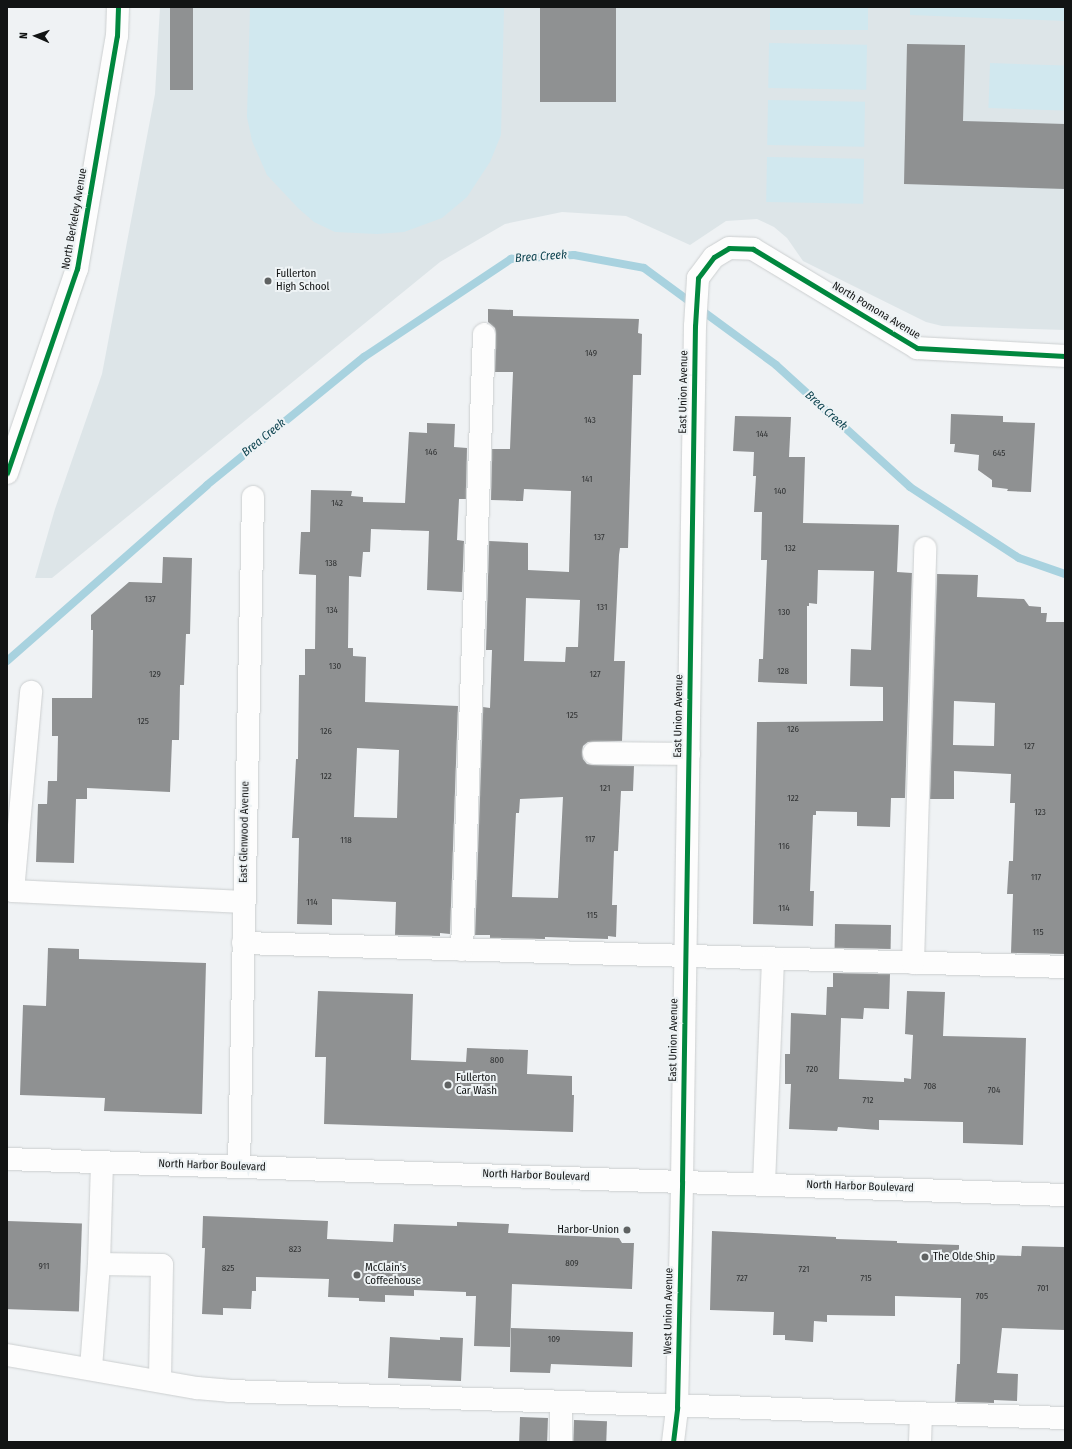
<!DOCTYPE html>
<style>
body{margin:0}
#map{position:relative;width:1072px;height:1449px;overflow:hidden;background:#eff2f4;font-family:"Fira Sans Condensed",sans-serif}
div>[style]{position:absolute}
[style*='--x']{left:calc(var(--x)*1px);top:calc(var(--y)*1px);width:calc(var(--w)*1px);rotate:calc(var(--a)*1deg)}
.built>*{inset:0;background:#dde5e8}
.green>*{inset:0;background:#d1e8ef;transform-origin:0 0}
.stream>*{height:8px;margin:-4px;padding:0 4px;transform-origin:4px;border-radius:4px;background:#a8d2df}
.building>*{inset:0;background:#8f9192;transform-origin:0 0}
.roads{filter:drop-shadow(0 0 1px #cccfd0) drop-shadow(0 0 1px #cccfd0)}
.minor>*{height:22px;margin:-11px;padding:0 11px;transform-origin:11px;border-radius:11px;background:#fdfdfd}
.major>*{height:22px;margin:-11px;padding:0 11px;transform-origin:11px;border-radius:11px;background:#fdfdfd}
.cycleway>*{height:5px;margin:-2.5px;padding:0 2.5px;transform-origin:2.5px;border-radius:2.5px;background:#00873e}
.dots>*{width:11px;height:11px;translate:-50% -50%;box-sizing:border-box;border:2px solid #eef3f5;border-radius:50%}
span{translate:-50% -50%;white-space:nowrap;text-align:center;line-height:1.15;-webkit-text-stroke:4px #eef3f5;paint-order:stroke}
.number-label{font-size:9px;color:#313334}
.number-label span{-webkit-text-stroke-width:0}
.street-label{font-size:11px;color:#121414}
.poi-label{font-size:11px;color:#121414}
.left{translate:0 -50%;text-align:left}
.right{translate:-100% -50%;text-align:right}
.water-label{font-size:12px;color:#114652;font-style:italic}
.frame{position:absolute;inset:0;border:8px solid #121414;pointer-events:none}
.north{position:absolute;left:16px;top:16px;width:40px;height:40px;-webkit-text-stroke:3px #eef3f5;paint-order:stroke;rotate:272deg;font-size:11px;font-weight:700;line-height:16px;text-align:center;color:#121414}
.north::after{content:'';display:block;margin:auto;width:14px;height:18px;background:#121414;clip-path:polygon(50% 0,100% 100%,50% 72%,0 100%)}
</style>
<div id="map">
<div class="built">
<div style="clip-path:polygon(160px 7px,1065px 7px,1065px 330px,942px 326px,926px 322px,803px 261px,787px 238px,774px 227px,757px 219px,726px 221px,690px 245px,626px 216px,562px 212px,505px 224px,440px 262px,52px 578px,35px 578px,55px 509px,102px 374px,155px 94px)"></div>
</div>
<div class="green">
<div style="clip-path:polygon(250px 7px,504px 7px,501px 135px,490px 162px,467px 197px,442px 218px,404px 232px,377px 234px,335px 232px,314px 222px,298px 208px,267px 175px,252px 141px,247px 117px)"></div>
<div style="left:770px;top:7px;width:98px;height:23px"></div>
<div style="clip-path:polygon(910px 7px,1065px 7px,1065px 21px,910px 15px)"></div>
<div style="left:769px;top:43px;width:98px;height:45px;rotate:1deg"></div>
<div style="left:990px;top:63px;width:75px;height:45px;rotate:2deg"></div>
<div style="left:768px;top:100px;width:97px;height:45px;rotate:1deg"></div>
<div style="left:767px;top:157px;width:97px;height:45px;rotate:1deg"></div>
</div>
<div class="stream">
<div style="--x:7;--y:661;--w:266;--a:-41.3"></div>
<div style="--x:207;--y:485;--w:203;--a:-39.2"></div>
<div style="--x:364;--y:357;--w:177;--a:-33.7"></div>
<div style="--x:511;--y:259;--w:63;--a:-3.6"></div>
<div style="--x:574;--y:255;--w:71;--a:10.5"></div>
<div style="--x:644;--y:268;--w:164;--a:36.3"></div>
<div style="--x:776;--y:365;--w:181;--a:42.3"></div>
<div style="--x:910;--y:487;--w:130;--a:33.1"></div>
<div style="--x:1019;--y:558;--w:49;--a:19.2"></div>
</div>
<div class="building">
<div style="left:170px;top:7px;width:23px;height:83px"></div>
<div style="left:540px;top:7px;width:76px;height:95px"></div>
<div style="clip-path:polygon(907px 44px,965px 45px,963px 121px,1065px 124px,1065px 189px,904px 184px)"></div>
<div style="clip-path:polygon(evenodd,488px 309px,513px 310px,513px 316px,639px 319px,638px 333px,642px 334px,641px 375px,633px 375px,628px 548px,620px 548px,619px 555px,614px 661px,625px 661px,622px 741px,588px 742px,583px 746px,582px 752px,583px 759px,587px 764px,593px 765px,634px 766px,633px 791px,621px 791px,618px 851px,614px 851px,612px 905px,617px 905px,616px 937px,608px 936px,608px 939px,545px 937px,545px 939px,490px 938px,490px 935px,475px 935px,483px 707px,490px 708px,492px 650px,486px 650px,489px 541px,528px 543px,528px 570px,569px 572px,571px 491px,524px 489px,523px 501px,491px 500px,492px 449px,510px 449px,513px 372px,495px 372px,496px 334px,495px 328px,488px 322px,488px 309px,526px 598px,580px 600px,578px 647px,566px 647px,565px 662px,524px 661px,526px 598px,488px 309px,563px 797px,558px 898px,512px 897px,516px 813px,519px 813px,520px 799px,563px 797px)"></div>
<div style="clip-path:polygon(951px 414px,1003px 416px,1003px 422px,1035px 423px,1031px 492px,1007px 491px,1008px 489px,992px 487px,992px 480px,978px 470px,979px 455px,954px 452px,955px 444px,950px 444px)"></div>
<div style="clip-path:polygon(735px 416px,791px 417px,789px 457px,805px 457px,803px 523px,899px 525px,897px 572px,912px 573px,905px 798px,891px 798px,890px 827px,857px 826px,857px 812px,816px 811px,816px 815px,813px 815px,810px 891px,814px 891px,813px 926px,753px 924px,757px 722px,883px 721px,883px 687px,850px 686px,851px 649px,871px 650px,874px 571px,818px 570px,817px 604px,809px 603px,809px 606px,807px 606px,807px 684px,758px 682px,759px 659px,763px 659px,767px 560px,761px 560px,762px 512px,754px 512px,756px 476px,753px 476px,754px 452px,733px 451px)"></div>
<div style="clip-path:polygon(evenodd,427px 423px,455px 424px,454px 447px,467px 448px,466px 499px,459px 499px,457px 540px,464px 541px,462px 592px,427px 590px,429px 531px,371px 529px,370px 552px,363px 552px,361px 577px,349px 576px,348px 648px,353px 648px,353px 656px,366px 657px,365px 702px,458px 706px,450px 934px,440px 933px,440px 936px,395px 935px,396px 902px,332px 899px,332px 925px,297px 924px,299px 838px,292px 838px,296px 759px,298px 759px,299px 675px,305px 675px,305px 649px,315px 649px,316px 575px,299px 574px,301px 532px,310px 532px,311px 490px,352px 491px,351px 496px,363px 497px,363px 502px,405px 503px,409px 432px,427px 433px,427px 423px,357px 748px,399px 750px,397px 818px,354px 817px,357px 748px)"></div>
<div style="clip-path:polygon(163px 557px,192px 558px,190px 634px,186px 634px,184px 685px,180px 685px,179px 740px,172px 740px,170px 792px,87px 788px,87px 799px,76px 799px,74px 863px,36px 862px,38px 804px,47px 804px,48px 781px,57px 781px,58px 736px,52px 736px,52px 698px,92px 698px,93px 630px,91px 630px,91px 615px,129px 582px,162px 583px)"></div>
<div style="clip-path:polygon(evenodd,937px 574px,978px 575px,977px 597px,1024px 599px,1029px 606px,1041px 607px,1041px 613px,1047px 613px,1046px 622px,1065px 622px,1065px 954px,1011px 953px,1013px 894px,1007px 894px,1009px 861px,1013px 861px,1015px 803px,1010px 803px,1011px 774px,954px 771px,954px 799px,930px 799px,937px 574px,954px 701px,995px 703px,994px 746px,953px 745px,954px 701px)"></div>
<div style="left:835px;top:924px;width:56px;height:24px;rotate:1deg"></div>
<div style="clip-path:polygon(48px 948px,79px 949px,79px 959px,206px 963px,202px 1114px,104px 1111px,105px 1098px,20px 1095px,23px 1005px,46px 1006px)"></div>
<div style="clip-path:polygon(833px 973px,890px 974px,889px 1009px,864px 1008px,863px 1019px,841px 1018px,839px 1079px,904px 1082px,904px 1078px,911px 1079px,913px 1035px,905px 1034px,907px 991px,945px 992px,943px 1036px,1026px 1038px,1023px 1145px,963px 1143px,963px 1122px,879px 1120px,879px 1130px,838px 1127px,837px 1131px,789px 1129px,791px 1084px,785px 1084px,785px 1054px,790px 1054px,791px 1013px,826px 1015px,827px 987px,833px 987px)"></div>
<div style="clip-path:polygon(318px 991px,413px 994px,411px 1060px,466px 1062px,467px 1048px,528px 1050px,527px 1074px,572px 1076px,572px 1095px,574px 1095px,573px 1132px,324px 1124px,326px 1057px,315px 1057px)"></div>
<div style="clip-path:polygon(203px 1216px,328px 1221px,327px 1239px,393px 1242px,394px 1224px,457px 1226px,457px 1222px,509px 1224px,508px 1233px,619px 1238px,622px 1243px,634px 1243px,632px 1289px,512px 1284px,510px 1347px,474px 1346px,476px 1296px,466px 1296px,466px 1292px,414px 1290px,414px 1296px,385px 1295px,385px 1302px,359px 1301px,359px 1298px,328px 1297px,329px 1279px,256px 1277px,256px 1291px,252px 1291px,251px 1309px,223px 1308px,223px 1315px,202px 1314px,205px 1248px,202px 1248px)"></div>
<div style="left:7px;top:1221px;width:75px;height:88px;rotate:2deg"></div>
<div style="clip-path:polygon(712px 1231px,836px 1237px,836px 1239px,897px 1241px,897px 1243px,959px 1245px,959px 1254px,1021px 1256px,1022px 1246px,1065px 1247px,1065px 1330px,1002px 1328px,997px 1373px,1018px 1374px,1017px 1401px,994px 1400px,994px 1403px,955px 1402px,957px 1364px,960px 1364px,961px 1298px,895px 1296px,895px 1316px,827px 1315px,827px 1322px,814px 1321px,813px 1342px,785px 1340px,785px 1335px,773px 1335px,774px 1312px,710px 1310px)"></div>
<div style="clip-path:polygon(511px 1328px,633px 1332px,632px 1367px,551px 1364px,550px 1373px,510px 1372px)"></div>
<div style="clip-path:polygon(390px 1337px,440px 1340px,440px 1337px,463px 1338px,461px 1381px,388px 1378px)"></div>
<div style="left:520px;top:1417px;width:28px;height:25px;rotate:2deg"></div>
<div style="left:574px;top:1420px;width:33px;height:22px;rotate:2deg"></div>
</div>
<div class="roads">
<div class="minor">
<div style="--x:7;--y:473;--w:216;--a:-71.1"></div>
<div style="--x:77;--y:269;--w:236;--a:-80.3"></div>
<div style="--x:117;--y:36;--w:29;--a:-88"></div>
<div style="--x:594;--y:753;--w:95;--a:0.6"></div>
<div style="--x:7;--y:889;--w:6;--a:18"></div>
<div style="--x:13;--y:891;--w:200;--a:-84.8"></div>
<div style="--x:13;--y:891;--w:231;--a:2.7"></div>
<div style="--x:243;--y:943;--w:822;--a:1.67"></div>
<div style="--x:462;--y:950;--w:616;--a:-87.95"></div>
<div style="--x:913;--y:963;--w:415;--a:-88.3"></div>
<div style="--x:239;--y:1167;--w:670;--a:-88.8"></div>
<div style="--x:764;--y:1184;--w:225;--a:-87.7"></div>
<div style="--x:99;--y:1264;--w:102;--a:-88.3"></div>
<div style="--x:7;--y:1355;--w:193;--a:9.9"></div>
<div style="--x:197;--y:1388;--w:32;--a:5"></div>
<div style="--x:229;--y:1391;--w:836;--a:1.85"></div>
<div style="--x:91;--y:1368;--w:104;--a:-85.6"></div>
<div style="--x:99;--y:1264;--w:63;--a:0.9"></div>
<div style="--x:162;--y:1265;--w:115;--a:91"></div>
<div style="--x:561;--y:1442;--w:40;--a:-90"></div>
<div style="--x:673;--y:1442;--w:35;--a:-83"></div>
<div style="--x:677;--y:1407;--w:226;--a:-88.7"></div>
<div style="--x:682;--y:1181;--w:855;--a:-89.13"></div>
<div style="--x:695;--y:326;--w:48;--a:-86.4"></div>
<div style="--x:698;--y:278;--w:26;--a:-53"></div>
<div style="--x:714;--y:257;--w:17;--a:-31"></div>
<div style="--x:729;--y:248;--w:24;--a:2"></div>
<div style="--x:753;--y:249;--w:192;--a:31.1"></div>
<div style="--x:917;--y:348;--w:148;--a:3.1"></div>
<div style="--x:920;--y:1442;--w:28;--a:-88"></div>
</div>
<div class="major">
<div style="--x:7;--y:1159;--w:1059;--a:1.95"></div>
</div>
</div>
<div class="cycleway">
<div style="--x:7;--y:473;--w:216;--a:-71.1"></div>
<div style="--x:77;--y:269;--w:236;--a:-80.3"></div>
<div style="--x:117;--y:36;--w:29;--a:-88"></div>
<div style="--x:673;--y:1442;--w:35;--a:-83"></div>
<div style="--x:677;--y:1407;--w:226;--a:-88.7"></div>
<div style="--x:682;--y:1181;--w:855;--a:-89.13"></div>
<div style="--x:695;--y:326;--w:48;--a:-86.4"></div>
<div style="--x:698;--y:278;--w:26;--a:-53"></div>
<div style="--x:714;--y:257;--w:17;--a:-31"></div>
<div style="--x:729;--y:248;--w:24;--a:2"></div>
<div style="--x:753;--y:249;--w:192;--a:31.1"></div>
<div style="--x:917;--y:348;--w:148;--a:3.1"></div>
</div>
<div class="dots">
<div style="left:268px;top:281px;background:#5f6262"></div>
<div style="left:448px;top:1085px;background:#5f6262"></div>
<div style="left:627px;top:1230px;background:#5f6262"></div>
<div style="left:925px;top:1257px;background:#5f6262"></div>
<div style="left:357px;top:1275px;background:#5f6262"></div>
</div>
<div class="number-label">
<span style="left:591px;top:353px">149</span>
<span style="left:590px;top:420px">143</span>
<span style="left:762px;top:434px">144</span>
<span style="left:431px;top:452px">146</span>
<span style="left:999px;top:453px">645</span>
<span style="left:587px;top:479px">141</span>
<span style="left:780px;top:491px">140</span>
<span style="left:337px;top:503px">142</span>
<span style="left:599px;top:537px">137</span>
<span style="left:790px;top:548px">132</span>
<span style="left:331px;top:563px">138</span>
<span style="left:150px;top:599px">137</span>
<span style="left:602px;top:607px">131</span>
<span style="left:332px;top:610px">134</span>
<span style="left:784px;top:612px">130</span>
<span style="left:335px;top:666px">130</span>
<span style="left:783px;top:671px">128</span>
<span style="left:155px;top:674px">129</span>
<span style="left:595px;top:674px">127</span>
<span style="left:572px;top:715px">125</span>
<span style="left:143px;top:721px">125</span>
<span style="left:793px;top:729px">126</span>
<span style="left:326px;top:731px">126</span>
<span style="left:1029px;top:746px">127</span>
<span style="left:326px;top:776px">122</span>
<span style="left:605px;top:788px">121</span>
<span style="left:793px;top:798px">122</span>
<span style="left:1040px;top:812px">123</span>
<span style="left:590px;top:839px">117</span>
<span style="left:346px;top:840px">118</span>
<span style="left:784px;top:846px">116</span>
<span style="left:1036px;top:877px">117</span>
<span style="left:312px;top:902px">114</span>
<span style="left:784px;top:908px">114</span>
<span style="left:592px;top:915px">115</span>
<span style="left:1038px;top:932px">115</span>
<span style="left:497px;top:1060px">800</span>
<span style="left:812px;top:1069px">720</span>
<span style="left:930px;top:1086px">708</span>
<span style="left:994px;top:1090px">704</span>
<span style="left:868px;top:1100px">712</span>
<span style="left:295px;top:1249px">823</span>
<span style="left:572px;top:1263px">809</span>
<span style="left:44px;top:1266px">911</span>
<span style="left:228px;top:1268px">825</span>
<span style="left:804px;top:1269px">721</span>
<span style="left:742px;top:1278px">727</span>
<span style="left:866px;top:1278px">715</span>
<span style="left:1043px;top:1288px">701</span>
<span style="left:982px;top:1296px">705</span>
<span style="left:554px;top:1339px">109</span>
</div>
<div class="street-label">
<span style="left:75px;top:219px;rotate:-80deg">North Berkeley Avenue</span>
<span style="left:876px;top:311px;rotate:31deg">North Pomona Avenue</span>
<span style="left:684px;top:392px;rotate:-89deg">East Union Avenue</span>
<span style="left:679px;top:716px;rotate:-89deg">East Union Avenue</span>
<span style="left:245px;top:832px;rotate:-89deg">East Glenwood Avenue</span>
<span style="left:674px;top:1040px;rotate:-89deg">East Union Avenue</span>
<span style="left:212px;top:1166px;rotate:2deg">North Harbor Boulevard</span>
<span style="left:536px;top:1176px;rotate:2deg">North Harbor Boulevard</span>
<span style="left:860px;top:1187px;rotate:2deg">North Harbor Boulevard</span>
<span style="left:669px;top:1311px;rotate:-89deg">West Union Avenue</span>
</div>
<div class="poi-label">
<span class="left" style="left:276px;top:281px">Fullerton<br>High School</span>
<span class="left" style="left:456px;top:1085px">Fullerton<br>Car Wash</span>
<span class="right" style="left:619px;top:1230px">Harbor-Union</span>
<span class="left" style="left:933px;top:1257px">The Olde Ship</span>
<span class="left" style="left:365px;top:1275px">McClain's<br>Coffeehouse</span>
</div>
<div class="water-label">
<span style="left:541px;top:257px;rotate:-4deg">Brea Creek</span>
<span style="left:826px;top:411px;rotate:42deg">Brea Creek</span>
<span style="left:264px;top:438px;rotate:-39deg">Brea Creek</span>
</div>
<div class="frame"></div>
<div class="north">N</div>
</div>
